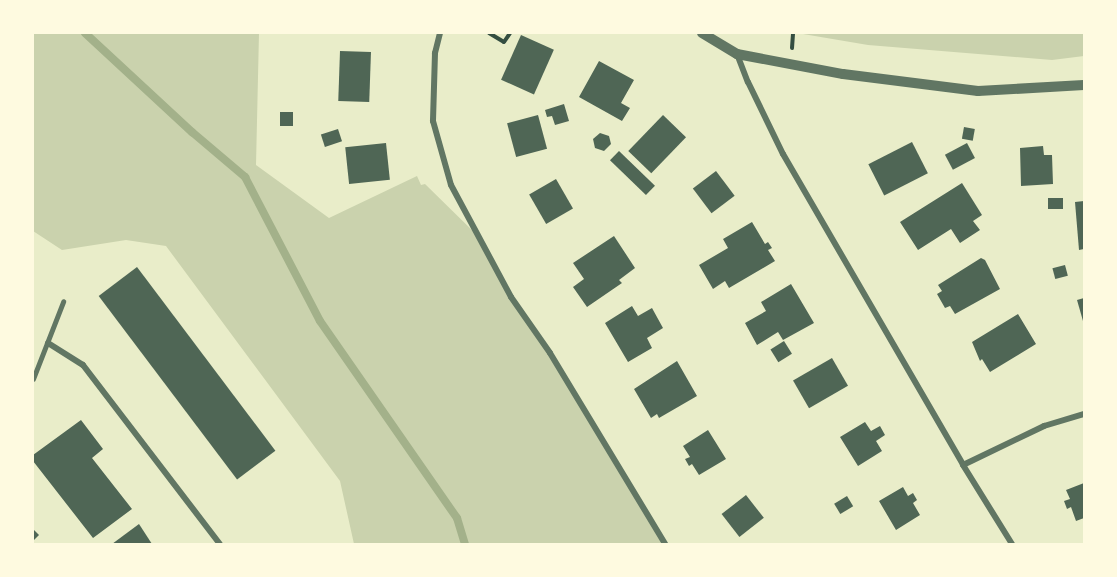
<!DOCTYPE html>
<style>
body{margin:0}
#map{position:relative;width:1117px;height:577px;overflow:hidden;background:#e9edc9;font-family:Inter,sans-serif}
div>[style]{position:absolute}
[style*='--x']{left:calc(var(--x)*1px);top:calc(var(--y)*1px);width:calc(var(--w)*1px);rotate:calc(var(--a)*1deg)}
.green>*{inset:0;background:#cad2ad}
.stream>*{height:8px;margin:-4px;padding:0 4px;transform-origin:4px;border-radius:4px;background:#a3b18a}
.building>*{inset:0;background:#4f6655;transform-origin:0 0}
.path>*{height:4px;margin:-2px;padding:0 2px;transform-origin:2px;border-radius:2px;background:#344e41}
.service>*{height:4.5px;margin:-2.25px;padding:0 2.25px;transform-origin:2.25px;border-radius:2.25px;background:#617663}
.minor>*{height:6px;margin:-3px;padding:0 3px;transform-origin:3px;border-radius:3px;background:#617663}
.tertiary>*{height:10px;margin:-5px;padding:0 5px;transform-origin:5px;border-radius:5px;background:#617663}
span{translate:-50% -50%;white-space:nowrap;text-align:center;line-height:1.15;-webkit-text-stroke:4.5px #fefae0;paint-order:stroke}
.frame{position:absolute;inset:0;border:34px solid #fefae0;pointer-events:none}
</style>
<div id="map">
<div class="green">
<div style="clip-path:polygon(33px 33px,259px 33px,256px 165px,329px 218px,417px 176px,421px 185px,425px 184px,478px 236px,511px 297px,550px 353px,665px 544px,354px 544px,340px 481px,166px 246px,126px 240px,62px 250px,33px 231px)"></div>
<div style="clip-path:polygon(1084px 33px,1084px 56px,1052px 60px,868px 45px,803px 34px)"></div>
</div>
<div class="stream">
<div style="--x:85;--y:33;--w:146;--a:42.8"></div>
<div style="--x:192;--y:132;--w:70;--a:40.3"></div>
<div style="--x:245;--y:177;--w:162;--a:62.5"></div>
<div style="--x:320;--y:321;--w:240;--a:55.2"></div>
<div style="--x:457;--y:518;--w:27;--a:73"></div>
</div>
<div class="building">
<div style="left:521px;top:35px;width:36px;height:49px;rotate:24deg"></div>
<div style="left:340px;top:51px;width:31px;height:50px;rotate:2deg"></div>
<div style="clip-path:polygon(599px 61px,634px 80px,621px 103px,630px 108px,622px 121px,579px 97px)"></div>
<div style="clip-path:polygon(564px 104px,569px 121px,555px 125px,552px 116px,547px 117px,545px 110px)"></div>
<div style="left:280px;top:112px;width:13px;height:14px"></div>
<div style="left:538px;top:115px;width:35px;height:32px;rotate:75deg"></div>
<div style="left:663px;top:115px;width:32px;height:50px;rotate:44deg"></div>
<div style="left:964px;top:127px;width:11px;height:12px;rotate:10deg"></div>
<div style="left:338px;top:129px;width:13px;height:18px;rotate:72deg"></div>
<div style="clip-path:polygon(600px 133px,609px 136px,611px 144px,604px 151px,595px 148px,593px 139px)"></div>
<div style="left:912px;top:142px;width:35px;height:49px;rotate:63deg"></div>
<div style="left:386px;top:143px;width:37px;height:41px;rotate:84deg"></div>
<div style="left:967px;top:143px;width:17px;height:25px;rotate:62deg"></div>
<div style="clip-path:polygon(1043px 146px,1044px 155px,1052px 155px,1053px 184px,1021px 186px,1020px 148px)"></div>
<div style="left:619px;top:151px;width:50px;height:13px;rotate:44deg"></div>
<div style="left:716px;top:171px;width:31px;height:29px;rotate:53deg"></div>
<div style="left:556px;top:179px;width:34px;height:31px;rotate:60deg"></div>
<div style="clip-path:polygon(962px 183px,982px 215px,973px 221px,980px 230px,960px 243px,951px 229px,918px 250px,900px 222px)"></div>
<div style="left:1063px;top:198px;width:11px;height:15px;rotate:90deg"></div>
<div style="clip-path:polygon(1084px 201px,1084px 249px,1079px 250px,1075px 202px)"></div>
<div style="clip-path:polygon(752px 222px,765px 244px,768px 242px,772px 248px,768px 250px,775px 261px,729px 288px,725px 281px,713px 289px,699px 265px,728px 248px,723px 239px)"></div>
<div style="clip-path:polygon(614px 236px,635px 268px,619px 280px,622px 283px,587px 307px,573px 287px,584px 279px,573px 263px)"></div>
<div style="clip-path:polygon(981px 258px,985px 260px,1000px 289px,955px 314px,950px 306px,945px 308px,937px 294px,942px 291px,938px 285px)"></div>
<div style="left:1065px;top:265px;width:11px;height:13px;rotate:75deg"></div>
<div style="left:137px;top:267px;width:230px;height:48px;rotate:53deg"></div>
<div style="clip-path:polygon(791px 284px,814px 323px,783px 340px,778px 332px,757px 345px,745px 323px,766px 311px,761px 302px)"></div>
<div style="clip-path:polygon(1084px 298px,1084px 321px,1083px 321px,1077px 300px)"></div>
<div style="clip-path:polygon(632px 306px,638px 316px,652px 308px,663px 328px,647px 338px,652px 348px,628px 362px,605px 323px)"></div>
<div style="clip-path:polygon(1018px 314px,1036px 344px,990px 372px,982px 359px,980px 361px,972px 342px)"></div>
<div style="left:784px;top:341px;width:15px;height:16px;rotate:58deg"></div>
<div style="left:832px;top:358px;width:32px;height:45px;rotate:60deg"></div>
<div style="clip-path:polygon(677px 361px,697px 396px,659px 418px,657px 414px,651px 418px,634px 389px)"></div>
<div style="clip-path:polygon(81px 420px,103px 449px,92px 458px,132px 509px,93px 538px,33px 461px,33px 455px)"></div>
<div style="clip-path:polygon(865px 422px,871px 431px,880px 426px,885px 435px,876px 441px,882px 451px,858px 466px,840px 437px)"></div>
<div style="clip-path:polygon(708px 430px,726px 459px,699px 475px,692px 464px,689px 466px,685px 459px,690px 457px,683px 446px)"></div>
<div style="clip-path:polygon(1084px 483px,1084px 518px,1076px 521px,1071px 507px,1067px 509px,1064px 501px,1070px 499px,1066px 490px)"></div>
<div style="clip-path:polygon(903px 487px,908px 496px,913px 493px,917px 500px,913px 503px,920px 515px,896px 530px,879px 501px)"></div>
<div style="left:746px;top:495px;width:29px;height:31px;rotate:52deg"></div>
<div style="left:847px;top:496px;width:12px;height:15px;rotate:59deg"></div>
<div style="clip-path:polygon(139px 524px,152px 544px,112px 544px)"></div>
<div style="clip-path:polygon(33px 529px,39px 535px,33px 541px)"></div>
</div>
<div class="path">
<div style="--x:489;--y:33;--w:17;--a:31"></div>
<div style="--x:504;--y:42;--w:11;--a:-56"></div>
<div style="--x:792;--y:48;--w:15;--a:-86"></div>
</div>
<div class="service">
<div style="--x:33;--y:379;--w:83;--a:-68.7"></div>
</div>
<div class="minor">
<div style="--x:440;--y:33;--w:21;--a:104"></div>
<div style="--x:435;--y:53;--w:68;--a:91.7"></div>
<div style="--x:433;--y:121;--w:66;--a:74.3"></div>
<div style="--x:451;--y:185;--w:127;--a:61.8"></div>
<div style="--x:511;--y:297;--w:68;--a:55.1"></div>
<div style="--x:550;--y:353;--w:223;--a:58.9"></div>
<div style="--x:737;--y:54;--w:30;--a:69"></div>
<div style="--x:748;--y:82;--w:80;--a:64.1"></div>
<div style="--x:783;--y:154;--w:359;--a:59.9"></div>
<div style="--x:963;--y:465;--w:93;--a:58.2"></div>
<div style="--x:48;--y:343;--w:41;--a:32.2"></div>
<div style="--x:83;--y:365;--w:225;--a:52.6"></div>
<div style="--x:963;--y:465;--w:90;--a:-25.7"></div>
<div style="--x:1044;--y:426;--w:42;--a:-16.7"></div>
</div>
<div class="tertiary">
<div style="--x:702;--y:33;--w:41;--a:31"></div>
<div style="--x:737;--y:54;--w:108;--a:10.7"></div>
<div style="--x:843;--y:74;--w:136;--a:7.2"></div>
<div style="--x:978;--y:91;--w:106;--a:-3.2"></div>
</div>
<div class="frame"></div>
</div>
